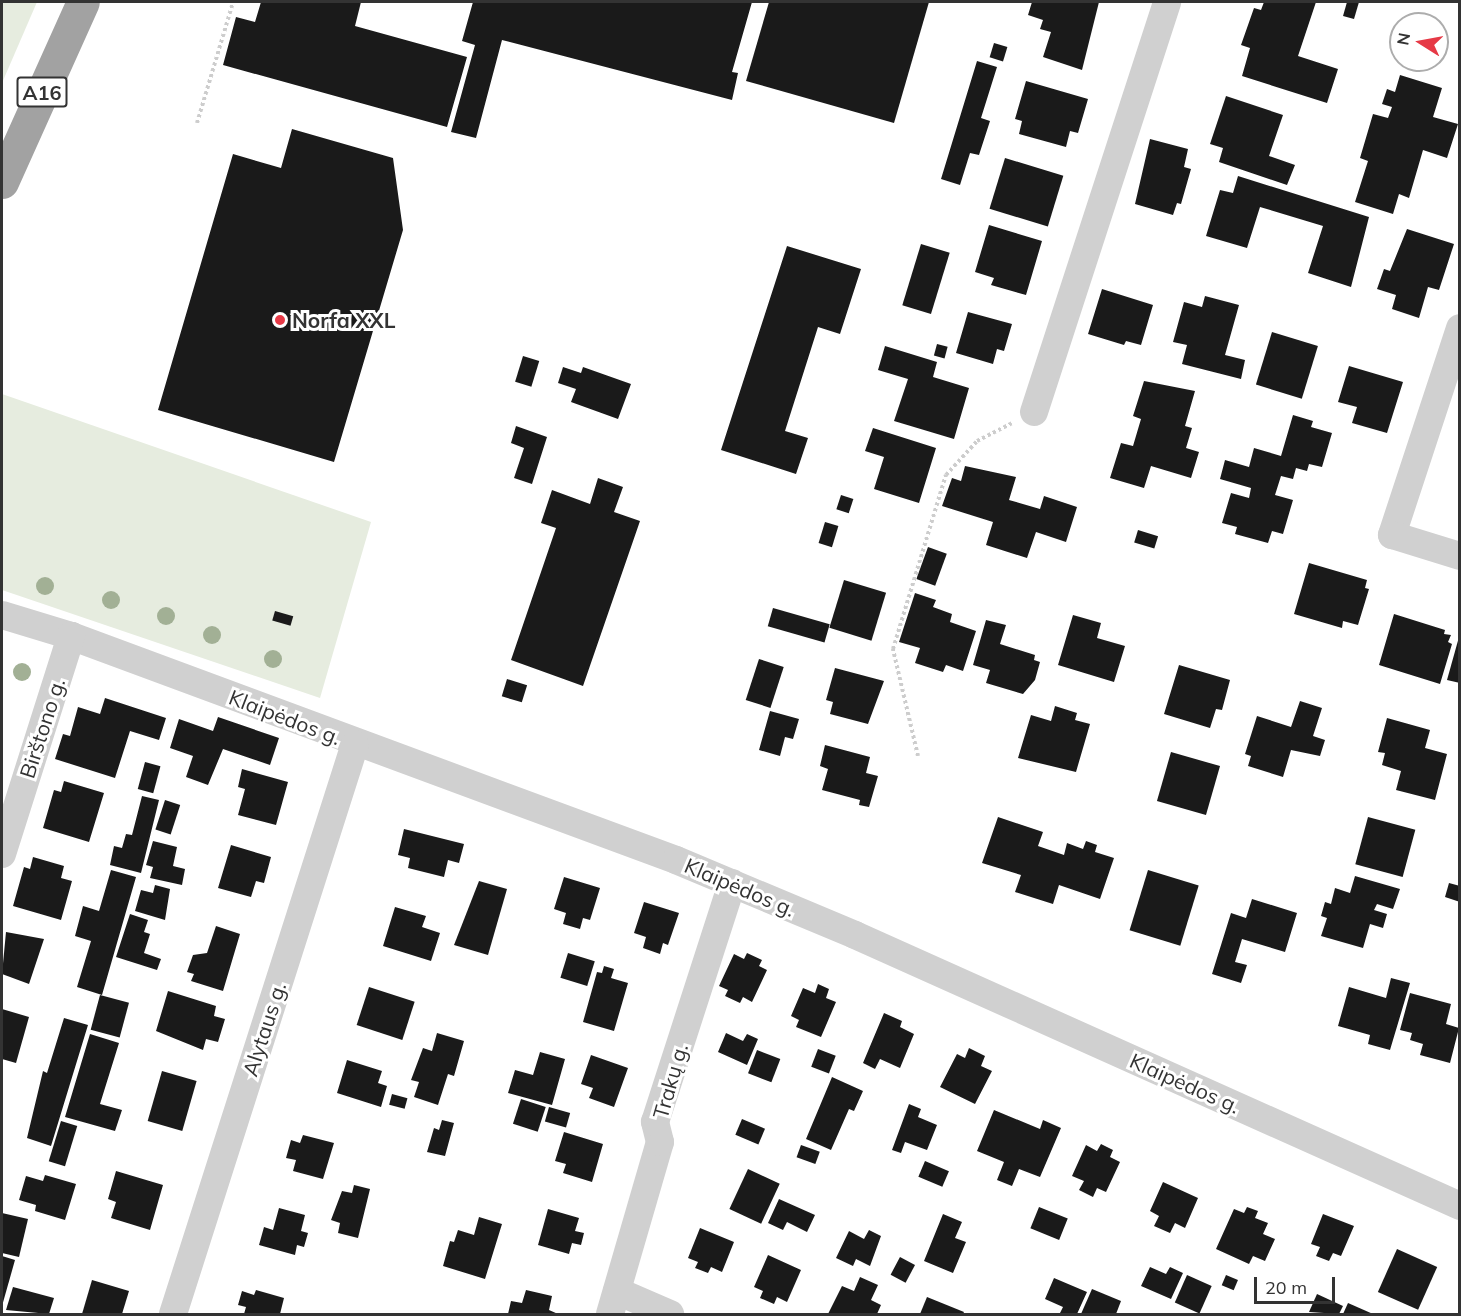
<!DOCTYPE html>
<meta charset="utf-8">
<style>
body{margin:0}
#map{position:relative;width:1461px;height:1316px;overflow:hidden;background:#fff;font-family:Mulish,sans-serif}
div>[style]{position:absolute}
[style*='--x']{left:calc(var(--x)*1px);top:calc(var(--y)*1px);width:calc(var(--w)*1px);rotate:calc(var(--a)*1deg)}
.green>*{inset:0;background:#e6ecdf}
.building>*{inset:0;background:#1a1a1a;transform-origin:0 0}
.path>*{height:4px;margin-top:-2px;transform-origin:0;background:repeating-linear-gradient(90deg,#cdcdcd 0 3px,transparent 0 6px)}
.minor>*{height:28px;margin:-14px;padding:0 14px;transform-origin:14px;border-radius:14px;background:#d0d0d0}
.trunk>*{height:33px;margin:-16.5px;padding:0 16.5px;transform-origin:16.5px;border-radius:16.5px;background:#a2a2a2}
.trees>*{width:18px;height:18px;margin:-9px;border-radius:50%;background:#a2b095}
.dots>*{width:16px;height:16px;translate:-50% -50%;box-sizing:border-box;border:3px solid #fff;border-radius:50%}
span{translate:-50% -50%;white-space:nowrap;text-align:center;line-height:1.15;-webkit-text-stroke:6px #fff;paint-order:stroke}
.shield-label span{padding:2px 4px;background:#fff;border:2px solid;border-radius:4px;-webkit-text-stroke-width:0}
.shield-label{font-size:20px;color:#333;font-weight:700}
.poi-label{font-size:21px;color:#333;font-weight:700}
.left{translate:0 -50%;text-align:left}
.street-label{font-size:21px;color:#333}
.frame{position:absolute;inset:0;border:3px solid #333;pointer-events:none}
.north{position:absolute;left:1389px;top:12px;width:60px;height:60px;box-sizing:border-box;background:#fff;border:2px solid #adadad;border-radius:50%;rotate:281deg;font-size:16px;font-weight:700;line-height:24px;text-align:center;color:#333}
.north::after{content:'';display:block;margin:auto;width:21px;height:27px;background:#e63946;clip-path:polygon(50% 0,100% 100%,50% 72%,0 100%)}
.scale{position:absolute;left:1254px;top:1277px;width:81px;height:27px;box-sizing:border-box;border:3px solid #333;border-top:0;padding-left:8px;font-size:18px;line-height:21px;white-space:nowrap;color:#333;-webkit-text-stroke:4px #fff;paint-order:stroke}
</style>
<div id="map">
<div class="green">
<div style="clip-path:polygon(2px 2px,37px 2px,2px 83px)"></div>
<div style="clip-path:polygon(2px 394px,371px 522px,320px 698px,2px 590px)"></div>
</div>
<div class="building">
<div style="clip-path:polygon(261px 2px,361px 2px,355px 26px,467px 57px,447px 127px,223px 65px,236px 17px,255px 22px)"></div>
<div style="clip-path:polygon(473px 2px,752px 2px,732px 72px,738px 73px,732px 100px,502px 40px,476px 138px,451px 132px,475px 45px,462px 41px)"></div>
<div style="clip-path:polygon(769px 2px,929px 2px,894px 123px,746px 81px)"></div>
<div style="clip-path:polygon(1032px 2px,1099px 2px,1082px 70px,1043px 57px,1051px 32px,1040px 29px,1043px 20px,1028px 15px)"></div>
<div style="clip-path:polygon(1264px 2px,1316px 2px,1298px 56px,1338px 69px,1327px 103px,1242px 76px,1250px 48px,1241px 45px,1254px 8px,1261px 10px)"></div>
<div style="clip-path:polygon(1347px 2px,1359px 2px,1354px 19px,1343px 16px)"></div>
<div style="left:994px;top:43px;width:14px;height:15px;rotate:17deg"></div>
<div style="clip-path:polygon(977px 61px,997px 67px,981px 118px,990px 121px,979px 155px,970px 153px,960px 185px,941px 179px)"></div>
<div style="clip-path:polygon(1400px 75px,1442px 88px,1433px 117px,1458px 124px,1447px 158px,1423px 150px,1409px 198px,1399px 194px,1393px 214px,1355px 202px,1368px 161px,1360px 158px,1373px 114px,1388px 118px,1392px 107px,1382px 104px,1387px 89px,1395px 92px)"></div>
<div style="clip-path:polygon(1026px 81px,1088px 99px,1078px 133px,1070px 131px,1066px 147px,1019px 134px,1022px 121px,1015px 119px)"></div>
<div style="clip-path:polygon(1226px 96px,1283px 115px,1269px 156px,1295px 165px,1287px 185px,1219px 162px,1223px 148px,1210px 144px)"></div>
<div style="clip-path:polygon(292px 129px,393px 158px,403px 230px,334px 462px,158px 410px,233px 154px,281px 168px)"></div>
<div style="clip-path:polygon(1150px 139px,1188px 149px,1184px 167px,1191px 169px,1181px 204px,1177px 203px,1173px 215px,1135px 204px)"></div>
<div style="left:1005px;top:158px;width:61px;height:53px;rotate:17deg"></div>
<div style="clip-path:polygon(1238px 176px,1369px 217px,1351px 287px,1308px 273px,1323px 226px,1260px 207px,1247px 248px,1206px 236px,1220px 190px,1233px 193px)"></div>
<div style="clip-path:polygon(989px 225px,1042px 241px,1026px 295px,991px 285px,994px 278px,975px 272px)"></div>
<div style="clip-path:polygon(1407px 229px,1454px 244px,1439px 290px,1428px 287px,1419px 318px,1392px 309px,1396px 295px,1377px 289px,1384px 269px,1390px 271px)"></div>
<div style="left:921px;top:244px;width:30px;height:64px;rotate:17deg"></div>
<div style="clip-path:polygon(787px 246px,861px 269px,840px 334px,818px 327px,785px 431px,808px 438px,796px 474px,721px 450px)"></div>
<div style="clip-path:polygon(1102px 289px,1153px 305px,1141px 345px,1126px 341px,1124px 345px,1088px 334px)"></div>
<div style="clip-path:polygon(1205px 296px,1239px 305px,1225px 355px,1245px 360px,1241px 379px,1182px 364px,1187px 345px,1173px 342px,1184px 302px,1202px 307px)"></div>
<div style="clip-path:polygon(968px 312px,1012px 324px,1004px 351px,997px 349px,993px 364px,956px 353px)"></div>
<div style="left:1272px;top:332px;width:48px;height:55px;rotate:17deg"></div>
<div style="left:937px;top:344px;width:11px;height:12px;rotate:15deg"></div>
<div style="clip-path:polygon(885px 346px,937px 362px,933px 377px,969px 388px,954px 439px,894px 421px,908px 379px,878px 370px)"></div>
<div style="left:523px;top:356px;width:17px;height:27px;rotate:17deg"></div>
<div style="clip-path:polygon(1349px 366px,1403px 382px,1387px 433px,1352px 423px,1357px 407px,1338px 402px)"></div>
<div style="clip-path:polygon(563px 367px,581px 373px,583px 367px,631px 384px,618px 419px,571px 402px,576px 389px,558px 383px)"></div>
<div style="clip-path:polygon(1144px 381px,1195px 391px,1185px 426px,1192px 428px,1186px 448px,1199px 452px,1191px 478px,1151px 466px,1144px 488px,1110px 478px,1121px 443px,1133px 446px,1141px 419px,1133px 416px)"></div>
<div style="clip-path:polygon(1293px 415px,1313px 421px,1311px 427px,1332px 433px,1322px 467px,1309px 464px,1307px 471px,1296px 468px,1293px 479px,1281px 476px,1275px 495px,1293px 500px,1283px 534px,1272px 531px,1268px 543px,1235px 534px,1237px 527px,1222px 523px,1231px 493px,1249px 498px,1251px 488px,1220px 479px,1225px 460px,1249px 467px,1254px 448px,1281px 456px)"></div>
<div style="clip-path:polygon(516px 426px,547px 437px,532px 484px,514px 478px,524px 448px,511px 443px)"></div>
<div style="clip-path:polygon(873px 428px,936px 448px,919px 503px,874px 489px,884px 457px,865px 451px)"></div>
<div style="clip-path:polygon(965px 466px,1016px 477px,1009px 500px,1040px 509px,1044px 496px,1077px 507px,1066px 542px,1036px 532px,1027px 558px,986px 545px,993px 522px,942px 506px,952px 478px,961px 481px)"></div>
<div style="clip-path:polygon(598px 478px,623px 487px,614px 512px,640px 521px,583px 686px,511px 660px,556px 528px,541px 523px,552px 490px,590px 504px)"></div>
<div style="left:841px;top:495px;width:13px;height:15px;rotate:18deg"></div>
<div style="left:825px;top:522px;width:14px;height:22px;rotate:17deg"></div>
<div style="left:1138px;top:530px;width:21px;height:13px;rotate:17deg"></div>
<div style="left:928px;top:547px;width:20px;height:34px;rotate:20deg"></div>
<div style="clip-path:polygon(1309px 563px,1367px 580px,1365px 588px,1369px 589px,1358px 625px,1343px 621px,1342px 628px,1294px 614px)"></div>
<div style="left:844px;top:580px;width:44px;height:50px;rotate:17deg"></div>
<div style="clip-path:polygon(915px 593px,936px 600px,933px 607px,952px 614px,950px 622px,976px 631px,963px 671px,946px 665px,943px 672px,915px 663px,920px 648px,899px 642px)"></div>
<div style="left:773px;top:608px;width:59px;height:19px;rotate:16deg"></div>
<div style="left:275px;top:611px;width:19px;height:10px;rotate:16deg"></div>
<div style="clip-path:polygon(1394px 614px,1445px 630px,1444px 634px,1451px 635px,1448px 642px,1452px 644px,1440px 684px,1379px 665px)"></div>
<div style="clip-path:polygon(1073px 615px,1101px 623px,1097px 638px,1125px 646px,1114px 682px,1058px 665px)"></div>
<div style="clip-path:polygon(986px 620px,1006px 625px,1000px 644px,1035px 655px,1034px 660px,1040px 662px,1035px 680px,1023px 694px,986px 683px,990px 670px,973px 665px)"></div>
<div style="clip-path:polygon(1459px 637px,1460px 637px,1460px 683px,1447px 680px)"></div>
<div style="left:759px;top:659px;width:26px;height:43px;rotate:18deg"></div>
<div style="clip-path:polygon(1179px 665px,1230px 680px,1222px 710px,1216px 709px,1210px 728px,1164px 714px)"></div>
<div style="clip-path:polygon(835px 668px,884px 681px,868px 724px,830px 714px,833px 702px,826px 700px)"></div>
<div style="left:507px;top:679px;width:21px;height:18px;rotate:17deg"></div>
<div style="clip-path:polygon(105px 698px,166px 718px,159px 740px,130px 731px,115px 778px,55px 759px,63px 734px,70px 736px,78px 707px,100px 714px)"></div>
<div style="clip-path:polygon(1300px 701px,1322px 708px,1313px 736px,1325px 740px,1320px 756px,1291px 750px,1283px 777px,1248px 766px,1251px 756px,1245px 754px,1257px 716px,1291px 727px)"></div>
<div style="clip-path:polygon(1055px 706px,1077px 713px,1075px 720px,1090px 724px,1076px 772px,1018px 758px,1031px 715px,1051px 721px)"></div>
<div style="clip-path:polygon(770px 711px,799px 719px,793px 739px,785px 737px,780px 756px,759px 750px)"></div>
<div style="clip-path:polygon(218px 717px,279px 738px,270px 765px,223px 749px,208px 785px,186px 777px,193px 756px,170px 748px,179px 719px,213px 731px)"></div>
<div style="clip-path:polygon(1387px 718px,1430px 730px,1425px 748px,1447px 754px,1435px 800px,1396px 790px,1401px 771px,1382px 765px,1385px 753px,1378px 752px)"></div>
<div style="clip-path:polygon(825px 745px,870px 757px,866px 773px,878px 776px,869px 807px,859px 805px,860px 800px,822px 790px,828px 769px,820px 766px)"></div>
<div style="left:1171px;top:752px;width:51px;height:51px;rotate:16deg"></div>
<div style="left:145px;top:762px;width:16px;height:28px;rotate:15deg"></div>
<div style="clip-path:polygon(242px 769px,288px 782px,276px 825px,238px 815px,245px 789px,238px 787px)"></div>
<div style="clip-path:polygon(64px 781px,104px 793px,89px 842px,43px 828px,54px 790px,61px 792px)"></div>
<div style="clip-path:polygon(142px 796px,159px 800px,141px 873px,110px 865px,114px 846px,122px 848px,126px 834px,132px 835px)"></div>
<div style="left:165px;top:800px;width:16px;height:31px;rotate:18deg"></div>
<div style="clip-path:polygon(998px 817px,1043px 832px,1038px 846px,1064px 855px,1067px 843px,1083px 849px,1086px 841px,1097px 845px,1095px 852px,1114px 858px,1100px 899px,1059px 885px,1053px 904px,1015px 892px,1021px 875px,982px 863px)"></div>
<div style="left:1368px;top:817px;width:49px;height:49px;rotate:15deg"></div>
<div style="clip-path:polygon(404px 829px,464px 844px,459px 863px,448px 860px,444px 877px,408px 868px,410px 858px,398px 855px)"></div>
<div style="clip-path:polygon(153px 841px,177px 847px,173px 866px,185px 869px,182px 885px,150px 878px,153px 867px,146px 865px)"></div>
<div style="clip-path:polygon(231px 845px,271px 857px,264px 883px,256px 881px,251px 897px,218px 888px)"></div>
<div style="clip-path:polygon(33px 857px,64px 866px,61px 878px,72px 881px,61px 920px,13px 906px,24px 867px,30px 869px)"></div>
<div style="clip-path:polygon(111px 870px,136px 877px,102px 995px,77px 987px,91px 941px,75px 936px,83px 906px,99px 911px)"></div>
<div style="left:1148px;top:870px;width:53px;height:63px;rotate:17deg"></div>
<div style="clip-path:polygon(1355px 876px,1400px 889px,1393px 909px,1377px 904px,1374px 910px,1387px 914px,1383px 928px,1370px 924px,1363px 948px,1321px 936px,1327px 918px,1321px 916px,1325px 902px,1331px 904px,1335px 888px,1350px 893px)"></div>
<div style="clip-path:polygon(564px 877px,600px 888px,590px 920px,583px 918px,580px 929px,563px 924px,566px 913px,554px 909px)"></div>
<div style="clip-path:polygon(479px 881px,507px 889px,488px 955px,454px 945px)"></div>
<div style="clip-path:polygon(1449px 883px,1460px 886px,1460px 902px,1445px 897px)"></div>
<div style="clip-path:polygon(155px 885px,170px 889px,165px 920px,135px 911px,141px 890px,153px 893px)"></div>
<div style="clip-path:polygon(1252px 899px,1297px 913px,1285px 952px,1242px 939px,1235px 962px,1247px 965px,1241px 983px,1212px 974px,1231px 913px,1246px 918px)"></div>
<div style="clip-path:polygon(644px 902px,679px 913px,668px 945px,663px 943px,660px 954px,643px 948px,646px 937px,634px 933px)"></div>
<div style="clip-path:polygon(395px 907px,426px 916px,422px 927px,440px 933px,431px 961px,383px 946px)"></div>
<div style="clip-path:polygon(130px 914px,148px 920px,144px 932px,150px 934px,144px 953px,161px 959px,157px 970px,116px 957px)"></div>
<div style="clip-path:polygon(216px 926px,240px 934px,223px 991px,191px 981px,194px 974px,187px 972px,193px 955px,207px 953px)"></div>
<div style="clip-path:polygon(6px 932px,44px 939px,29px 984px,2px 974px)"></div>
<div style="left:568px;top:953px;width:28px;height:26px;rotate:17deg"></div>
<div style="clip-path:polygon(747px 953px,762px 960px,759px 966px,767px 970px,752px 1002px,743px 997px,740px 1003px,725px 996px,728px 990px,719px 986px,734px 954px,744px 959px)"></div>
<div style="clip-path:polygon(604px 966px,614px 969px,611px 978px,628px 983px,614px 1031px,583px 1022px,597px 972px,602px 973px)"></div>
<div style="clip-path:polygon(1391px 978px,1410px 983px,1390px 1050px,1368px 1044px,1370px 1035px,1338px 1026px,1349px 987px,1386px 998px)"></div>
<div style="clip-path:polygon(818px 984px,829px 989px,826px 998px,836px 1002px,821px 1037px,796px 1027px,799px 1020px,791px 1016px,803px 988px,815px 993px)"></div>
<div style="left:369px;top:987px;width:48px;height:40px;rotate:18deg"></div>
<div style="clip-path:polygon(168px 991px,216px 1006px,214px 1016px,225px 1019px,218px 1042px,206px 1039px,203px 1050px,156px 1031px)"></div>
<div style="clip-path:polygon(1410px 993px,1451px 1004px,1446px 1024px,1459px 1028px,1450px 1063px,1420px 1055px,1423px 1044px,1410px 1040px,1412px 1033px,1400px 1030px)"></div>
<div style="left:100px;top:995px;width:30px;height:36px;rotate:15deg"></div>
<div style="clip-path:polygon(2px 1009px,29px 1017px,16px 1063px,2px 1059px)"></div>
<div style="clip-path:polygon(884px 1013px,902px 1021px,900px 1027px,914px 1034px,900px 1068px,880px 1059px,875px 1069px,863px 1063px)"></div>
<div style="clip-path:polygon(64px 1018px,88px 1025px,51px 1146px,27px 1138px,43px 1071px,47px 1073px)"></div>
<div style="clip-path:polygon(437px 1033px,464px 1041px,454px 1076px,448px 1074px,438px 1105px,414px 1097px,419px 1082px,411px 1080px,423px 1048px,432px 1051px)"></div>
<div style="clip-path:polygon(726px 1033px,743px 1041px,747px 1034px,758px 1039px,747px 1065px,718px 1052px)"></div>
<div style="clip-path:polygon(90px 1034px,119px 1043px,100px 1104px,122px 1110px,115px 1131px,65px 1117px)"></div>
<div style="clip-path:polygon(969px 1048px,985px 1056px,981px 1066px,992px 1071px,975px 1104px,940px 1087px,957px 1054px,965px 1058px)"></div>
<div style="left:818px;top:1049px;width:19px;height:19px;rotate:21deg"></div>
<div style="left:757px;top:1050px;width:25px;height:25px;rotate:21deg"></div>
<div style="clip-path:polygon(540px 1052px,565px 1059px,552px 1105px,508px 1093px,515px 1070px,533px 1075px)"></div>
<div style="clip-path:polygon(591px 1055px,628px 1068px,614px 1107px,589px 1098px,593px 1088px,581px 1084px)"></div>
<div style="clip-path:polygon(347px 1060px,382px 1071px,378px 1083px,387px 1086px,381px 1107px,337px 1093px)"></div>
<div style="left:162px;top:1071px;width:36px;height:52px;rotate:16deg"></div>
<div style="clip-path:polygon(832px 1077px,863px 1091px,854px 1111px,849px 1109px,831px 1150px,806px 1139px)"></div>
<div style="left:392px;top:1094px;width:16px;height:11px;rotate:15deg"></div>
<div style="left:521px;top:1099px;width:26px;height:26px;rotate:18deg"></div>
<div style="clip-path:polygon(909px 1104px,921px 1109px,918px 1117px,937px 1125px,927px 1150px,905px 1142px,901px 1153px,892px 1150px)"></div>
<div style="left:549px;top:1107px;width:22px;height:15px;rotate:16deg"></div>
<div style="clip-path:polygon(994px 1110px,1040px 1129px,1043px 1120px,1061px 1128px,1040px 1177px,1019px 1169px,1012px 1186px,997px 1180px,1004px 1162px,977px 1151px)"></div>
<div style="left:742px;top:1119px;width:25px;height:17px;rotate:23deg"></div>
<div style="clip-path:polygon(442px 1120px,454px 1123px,445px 1156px,427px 1152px,434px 1128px,439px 1130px)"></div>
<div style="left:61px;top:1121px;width:17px;height:42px;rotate:17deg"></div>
<div style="clip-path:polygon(564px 1132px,603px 1144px,592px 1182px,563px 1173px,566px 1164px,555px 1161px)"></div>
<div style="clip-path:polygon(303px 1135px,334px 1143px,323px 1179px,293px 1171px,296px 1160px,286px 1158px,291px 1140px,300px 1143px)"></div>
<div style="clip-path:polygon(1101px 1144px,1113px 1150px,1110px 1157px,1120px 1162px,1106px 1192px,1097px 1188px,1093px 1197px,1079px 1190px,1084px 1181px,1072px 1176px,1086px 1145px,1097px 1151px)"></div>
<div style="left:801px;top:1145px;width:20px;height:13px;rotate:20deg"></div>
<div style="left:925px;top:1161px;width:26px;height:17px;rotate:23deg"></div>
<div style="left:748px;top:1169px;width:35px;height:44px;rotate:25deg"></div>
<div style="clip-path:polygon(116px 1171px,163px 1185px,150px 1230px,111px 1218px,116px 1202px,108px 1199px)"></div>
<div style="clip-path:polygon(45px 1175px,76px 1184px,65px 1220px,35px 1211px,36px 1205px,19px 1200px,26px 1176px,43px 1181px)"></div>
<div style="clip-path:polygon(1163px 1182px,1198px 1198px,1185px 1228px,1175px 1223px,1170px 1233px,1154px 1226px,1159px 1216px,1150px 1211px)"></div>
<div style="clip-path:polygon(354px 1185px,370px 1189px,358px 1238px,338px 1233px,340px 1223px,331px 1220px,342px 1191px,352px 1193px)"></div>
<div style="clip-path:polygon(779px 1199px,815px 1215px,807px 1232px,787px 1222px,783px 1230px,768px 1223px)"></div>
<div style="left:1039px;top:1207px;width:31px;height:23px;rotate:22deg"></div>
<div style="clip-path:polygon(1247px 1207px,1258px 1211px,1255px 1218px,1268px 1223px,1263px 1234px,1275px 1239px,1265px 1261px,1253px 1256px,1249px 1264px,1216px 1249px,1234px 1209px,1244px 1213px)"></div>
<div style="clip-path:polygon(279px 1208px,305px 1215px,301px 1231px,308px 1233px,304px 1247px,297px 1245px,295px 1255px,259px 1245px,264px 1227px,273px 1230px)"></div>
<div style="clip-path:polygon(548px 1209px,579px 1218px,575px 1231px,584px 1233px,581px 1245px,572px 1243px,569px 1254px,538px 1245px)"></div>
<div style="clip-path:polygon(2px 1213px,28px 1219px,19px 1257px,2px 1253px)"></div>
<div style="clip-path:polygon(943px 1214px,962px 1222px,955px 1238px,966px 1242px,953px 1273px,924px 1261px)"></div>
<div style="clip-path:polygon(1323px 1214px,1354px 1226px,1341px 1256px,1333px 1253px,1329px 1261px,1316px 1256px,1320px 1247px,1311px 1244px)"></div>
<div style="clip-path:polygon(479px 1217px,502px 1224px,485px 1279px,443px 1266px,450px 1241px,454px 1242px,458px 1230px,474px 1235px)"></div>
<div style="clip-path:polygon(700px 1228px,734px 1242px,722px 1272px,711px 1267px,708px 1273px,695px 1268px,698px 1262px,688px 1258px)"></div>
<div style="clip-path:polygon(869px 1230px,881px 1236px,870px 1266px,856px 1259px,853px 1266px,836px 1258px,849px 1231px,864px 1239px)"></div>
<div style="left:1397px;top:1249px;width:44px;height:47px;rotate:24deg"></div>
<div style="clip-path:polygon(768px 1255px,801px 1270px,787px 1302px,777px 1297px,774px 1304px,760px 1298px,763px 1291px,754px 1287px)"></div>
<div style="clip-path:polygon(2px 1256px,15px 1260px,2px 1306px)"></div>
<div style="left:900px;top:1257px;width:17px;height:20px;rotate:28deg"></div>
<div style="clip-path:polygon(1150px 1267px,1166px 1274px,1170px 1267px,1183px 1273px,1171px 1299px,1141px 1286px)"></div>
<div style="left:1187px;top:1275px;width:27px;height:30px;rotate:24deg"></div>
<div style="left:1226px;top:1275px;width:13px;height:11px;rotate:23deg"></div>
<div style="clip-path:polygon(860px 1277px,878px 1285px,871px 1300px,881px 1305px,877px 1314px,828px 1314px,842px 1286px,854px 1291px)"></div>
<div style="clip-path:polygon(1054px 1278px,1087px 1292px,1077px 1314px,1060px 1313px,1063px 1307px,1045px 1299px)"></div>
<div style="clip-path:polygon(92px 1280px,129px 1291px,122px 1314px,82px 1314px)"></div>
<div style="clip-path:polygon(13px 1287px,54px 1298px,49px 1314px,6px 1310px)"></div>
<div style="clip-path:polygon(1092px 1289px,1121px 1301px,1116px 1314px,1081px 1314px)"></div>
<div style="clip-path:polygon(256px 1290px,284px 1298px,280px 1314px,244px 1314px,246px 1307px,238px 1305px,242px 1291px,254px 1295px)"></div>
<div style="clip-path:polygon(526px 1290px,552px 1296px,549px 1310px,558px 1314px,508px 1314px,511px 1301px,522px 1303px)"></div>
<div style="clip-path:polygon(1317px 1294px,1343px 1306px,1339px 1314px,1309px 1312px)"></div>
<div style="clip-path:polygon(927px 1297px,964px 1312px,963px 1314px,920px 1314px)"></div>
<div style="clip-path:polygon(1348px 1303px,1373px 1314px,1343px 1314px)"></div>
</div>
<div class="path">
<div style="--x:197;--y:123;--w:126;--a:-73.4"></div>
<div style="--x:918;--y:756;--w:110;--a:-103.2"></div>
<div style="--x:893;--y:649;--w:182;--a:-73.1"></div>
<div style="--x:946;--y:475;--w:46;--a:-47.6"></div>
<div style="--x:977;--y:441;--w:39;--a:-27"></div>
</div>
<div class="minor">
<div style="--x:1460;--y:328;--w:218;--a:108.2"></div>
<div style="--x:1392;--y:535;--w:71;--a:17.2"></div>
<div style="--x:1034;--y:412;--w:431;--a:-72"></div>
<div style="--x:2;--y:615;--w:72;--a:16.9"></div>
<div style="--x:71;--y:636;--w:645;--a:20.32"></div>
<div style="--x:676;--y:860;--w:194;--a:22.7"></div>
<div style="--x:855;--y:935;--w:663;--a:24.13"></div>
<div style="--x:2;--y:854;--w:229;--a:-72.4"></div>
<div style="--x:617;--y:1291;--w:58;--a:23.5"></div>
<div style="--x:173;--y:1314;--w:598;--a:-72.29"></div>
<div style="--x:610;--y:1314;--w:179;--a:-73.8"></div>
<div style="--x:660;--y:1142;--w:21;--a:-104"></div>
<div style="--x:655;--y:1122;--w:251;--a:-72.1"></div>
</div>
<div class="trunk">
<div style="--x:2;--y:182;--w:197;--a:-65.8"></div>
</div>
<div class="trees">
<div style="left:45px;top:586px"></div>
<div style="left:111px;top:600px"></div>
<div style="left:166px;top:616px"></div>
<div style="left:212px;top:635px"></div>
<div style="left:273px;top:659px"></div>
<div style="left:22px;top:672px"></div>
</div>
<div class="dots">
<div style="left:280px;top:320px;background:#e63946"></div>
</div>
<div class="shield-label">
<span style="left:42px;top:92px">A16</span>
</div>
<div class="poi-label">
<span class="left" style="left:292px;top:320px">Norfa XXL</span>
</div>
<div class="street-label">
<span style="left:285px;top:717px;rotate:21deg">Klaipėdos g.</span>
<span style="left:42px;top:728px;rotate:-72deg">Birštono g.</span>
<span style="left:740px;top:887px;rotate:23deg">Klaipėdos g.</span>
<span style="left:264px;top:1029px;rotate:-72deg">Alytaus g.</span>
<span style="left:670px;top:1081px;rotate:-74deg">Trakų g.</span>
<span style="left:1185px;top:1083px;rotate:24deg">Klaipėdos g.</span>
</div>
<div class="frame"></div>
<div class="north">N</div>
<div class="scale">20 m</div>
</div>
